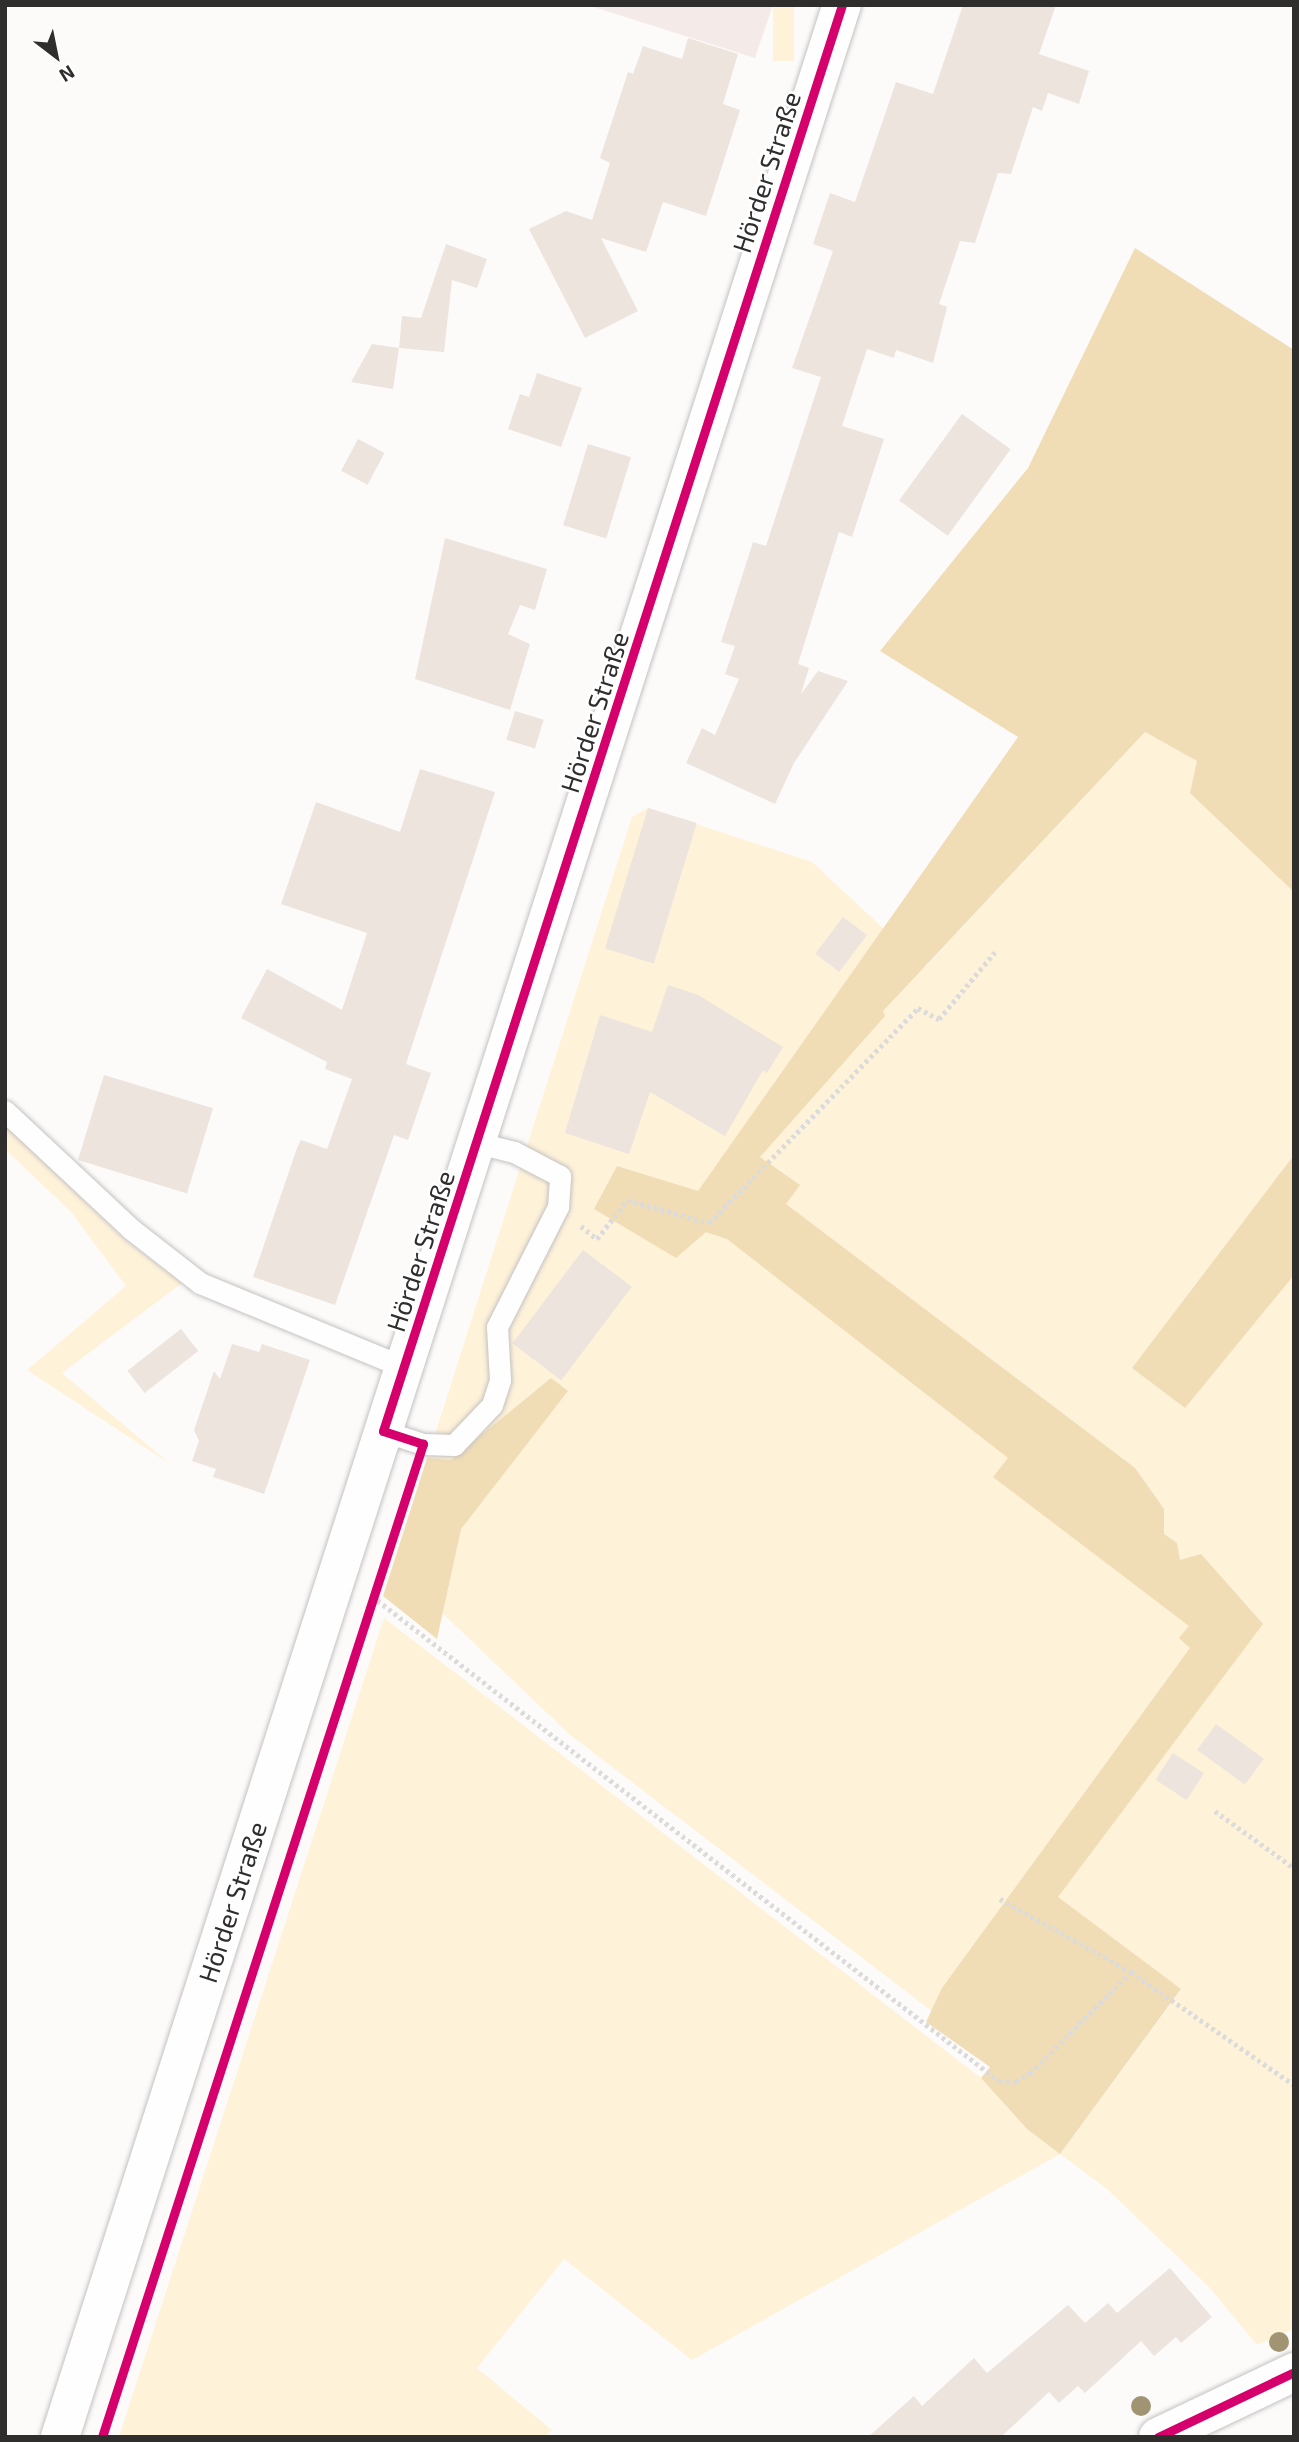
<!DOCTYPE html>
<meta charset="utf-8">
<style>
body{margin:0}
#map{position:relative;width:1299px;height:2442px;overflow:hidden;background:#fdfbfa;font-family:"Exo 2",sans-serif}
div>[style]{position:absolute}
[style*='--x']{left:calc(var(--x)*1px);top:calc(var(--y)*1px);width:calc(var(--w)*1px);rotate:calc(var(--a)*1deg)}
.built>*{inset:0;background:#f4ebe9}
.green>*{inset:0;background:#fef2d9;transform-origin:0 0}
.forest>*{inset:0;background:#f0ddb6}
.building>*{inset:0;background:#ece4dd;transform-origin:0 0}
.path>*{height:4.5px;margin-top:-2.25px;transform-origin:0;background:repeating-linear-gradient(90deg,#dcdbdb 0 3.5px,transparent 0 7px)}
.roads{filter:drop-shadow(0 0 2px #c4c2c1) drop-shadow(0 0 2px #c4c2c1)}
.service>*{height:21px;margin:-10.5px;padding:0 10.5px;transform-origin:10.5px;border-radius:10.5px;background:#fffefe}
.minor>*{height:38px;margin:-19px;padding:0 19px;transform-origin:19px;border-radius:19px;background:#fffefe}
.secondary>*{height:38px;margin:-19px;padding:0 19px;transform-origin:19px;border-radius:19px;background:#fffefe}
.cycleway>*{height:9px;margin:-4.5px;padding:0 4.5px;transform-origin:4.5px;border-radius:4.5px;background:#d6006c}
.trees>*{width:20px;height:20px;margin:-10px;border-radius:50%;background:#a19473}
span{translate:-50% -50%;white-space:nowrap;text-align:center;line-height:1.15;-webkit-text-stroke:5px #fff;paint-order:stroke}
.street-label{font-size:26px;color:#302e2d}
.frame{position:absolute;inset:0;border:7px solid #302e2d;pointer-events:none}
.north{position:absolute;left:21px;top:21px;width:70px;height:70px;-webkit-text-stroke:5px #fff;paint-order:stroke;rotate:148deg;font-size:19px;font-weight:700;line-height:28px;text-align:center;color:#302e2d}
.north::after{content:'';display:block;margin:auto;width:24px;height:32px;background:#302e2d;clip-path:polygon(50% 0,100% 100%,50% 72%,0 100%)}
</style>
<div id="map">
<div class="built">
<div style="clip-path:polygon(587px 5px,773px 5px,755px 58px)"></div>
</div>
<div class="green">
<div style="left:773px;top:5px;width:21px;height:56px"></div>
<div style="clip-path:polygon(1145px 732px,1294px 815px,1294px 2329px,1257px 2345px,1210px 2288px,1107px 2189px,1060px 2154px,692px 2360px,564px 2259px,477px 2368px,552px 2430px,545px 2437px,119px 2437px,384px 1618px,981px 2078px,1027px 2129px,1060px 2154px,1181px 1990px,1096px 1926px,926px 2022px,933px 2012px,569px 1734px,393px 1566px,632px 817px,648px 808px,812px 862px,925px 967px)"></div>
<div style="clip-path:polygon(5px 1125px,124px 1239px,182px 1283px,62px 1373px,170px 1464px,27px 1370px,126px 1286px,71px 1212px,5px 1149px)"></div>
</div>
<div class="forest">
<div style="clip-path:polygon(1135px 248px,1294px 350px,1294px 892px,1190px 793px,1197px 761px,1145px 732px,883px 1011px,885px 1016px,760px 1157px,800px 1185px,786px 1204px,1135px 1468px,1164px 1509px,1164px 1534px,1177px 1543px,1180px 1560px,1201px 1554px,1263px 1624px,1058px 1897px,1181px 1989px,1060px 2154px,1027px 2129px,981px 2078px,990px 2067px,926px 2022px,942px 1988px,1190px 1648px,1179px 1638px,1189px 1626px,993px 1477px,1008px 1458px,727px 1239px,706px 1232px,676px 1258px,594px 1209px,617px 1166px,698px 1191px,1018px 737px,880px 651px,1028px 468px)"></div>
<div style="clip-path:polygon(1294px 1155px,1294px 1275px,1185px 1408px,1132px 1368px)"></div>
<div style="clip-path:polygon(551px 1378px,568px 1391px,461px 1529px,437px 1639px,383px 1596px,427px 1458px,451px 1460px)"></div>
</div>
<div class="building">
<div style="clip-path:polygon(963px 5px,1056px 5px,1039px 54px,1089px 71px,1079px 104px,1048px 93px,1042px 111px,1033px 107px,1011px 174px,998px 173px,975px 243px,960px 241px,939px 304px,947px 307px,933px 363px,896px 350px,894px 358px,867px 349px,842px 426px,884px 439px,852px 537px,839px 532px,798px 664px,809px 668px,801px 694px,818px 671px,848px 681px,794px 763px,775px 804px,686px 763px,702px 728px,715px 735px,739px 679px,725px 674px,735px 646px,721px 642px,753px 542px,766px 546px,821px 377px,792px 368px,833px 251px,813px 244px,830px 193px,855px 202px,896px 82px,933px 94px)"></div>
<div style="clip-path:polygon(688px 38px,738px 54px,723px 104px,740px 110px,706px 216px,663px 202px,646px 252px,601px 238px,638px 311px,585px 338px,529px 229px,566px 211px,592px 220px,610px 163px,600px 158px,628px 72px,633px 74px,643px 46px,682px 59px)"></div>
<div style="clip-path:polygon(446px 244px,487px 259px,477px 288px,452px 280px,444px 352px,399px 348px,393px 389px,351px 382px,372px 344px,399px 348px,402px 316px,421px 318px)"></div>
<div style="clip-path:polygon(537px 373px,582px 388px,561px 447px,508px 429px,520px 394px,529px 397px)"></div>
<div style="left:962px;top:414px;width:60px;height:107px;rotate:36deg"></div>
<div style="left:358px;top:439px;width:30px;height:36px;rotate:28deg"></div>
<div style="left:588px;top:444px;width:45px;height:85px;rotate:17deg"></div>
<div style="clip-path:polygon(445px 538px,547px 569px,535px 610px,520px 605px,508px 634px,530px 644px,510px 710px,415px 679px)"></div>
<div style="left:515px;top:711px;width:30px;height:30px;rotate:17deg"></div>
<div style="clip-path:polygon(420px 769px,495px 792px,406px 1064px,431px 1073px,408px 1140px,394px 1135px,335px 1305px,253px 1277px,297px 1148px,301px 1140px,327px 1149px,352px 1079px,325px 1069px,327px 1062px,241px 1018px,267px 969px,342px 1010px,367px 933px,281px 904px,316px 802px,400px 832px)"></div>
<div style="left:648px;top:808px;width:51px;height:147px;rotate:17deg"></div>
<div style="left:843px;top:917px;width:30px;height:46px;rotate:37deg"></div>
<div style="clip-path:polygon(668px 985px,698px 995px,783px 1047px,767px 1073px,763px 1070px,725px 1136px,650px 1092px,629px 1154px,565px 1133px,600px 1015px,652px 1032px)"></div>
<div style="left:104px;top:1075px;width:114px;height:89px;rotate:17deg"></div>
<div style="left:583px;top:1250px;width:61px;height:117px;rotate:37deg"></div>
<div style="left:181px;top:1329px;width:28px;height:68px;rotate:52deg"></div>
<div style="clip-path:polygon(232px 1344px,259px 1352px,262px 1344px,310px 1360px,264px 1494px,213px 1477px,216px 1469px,192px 1461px,199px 1441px,194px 1430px,214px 1371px,220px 1379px)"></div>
<div style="left:1216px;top:1724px;width:59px;height:32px;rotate:36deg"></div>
<div style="left:1173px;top:1753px;width:37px;height:32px;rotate:33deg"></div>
<div style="clip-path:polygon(1170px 2268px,1212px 2317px,1181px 2343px,1176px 2337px,1154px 2356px,1141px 2341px,1085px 2393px,1078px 2386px,1059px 2403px,1049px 2392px,1001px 2437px,868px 2437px,914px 2396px,922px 2406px,974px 2358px,987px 2373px,1068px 2305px,1085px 2323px,1108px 2303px,1117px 2313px)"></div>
</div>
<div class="path">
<div style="--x:581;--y:1226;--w:21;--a:39"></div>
<div style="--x:597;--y:1239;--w:49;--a:-52.4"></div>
<div style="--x:627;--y:1200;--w:85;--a:15.7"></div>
<div style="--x:709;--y:1223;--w:300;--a:-45.8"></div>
<div style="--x:918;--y:1008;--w:24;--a:28"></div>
<div style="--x:939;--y:1019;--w:87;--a:-50.1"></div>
<div style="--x:372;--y:1596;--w:793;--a:37.72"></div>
<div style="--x:999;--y:2081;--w:17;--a:3"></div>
<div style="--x:1016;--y:2082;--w:17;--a:-33"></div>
<div style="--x:1030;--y:2073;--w:143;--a:-45"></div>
<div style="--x:1131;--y:1972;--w:198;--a:34.7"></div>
<div style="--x:1215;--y:1811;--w:97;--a:35.8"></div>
<div style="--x:1000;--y:1899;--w:150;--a:29.1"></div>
</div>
<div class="roads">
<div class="service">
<div style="--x:5;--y:1111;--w:173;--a:43.1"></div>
<div style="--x:131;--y:1229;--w:88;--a:38"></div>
<div style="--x:200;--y:1283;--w:221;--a:22.4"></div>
<div style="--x:383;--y:1431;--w:42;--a:18"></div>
<div style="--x:423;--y:1444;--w:31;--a:2"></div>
<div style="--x:454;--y:1445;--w:55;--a:-46.5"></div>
<div style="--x:492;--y:1405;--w:26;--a:-72"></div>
<div style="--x:500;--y:1380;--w:53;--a:-93.2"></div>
<div style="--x:497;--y:1327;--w:135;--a:-63.1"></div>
<div style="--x:558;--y:1207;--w:31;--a:-86"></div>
<div style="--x:560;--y:1176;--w:52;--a:-152.4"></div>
<div style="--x:514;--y:1152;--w:37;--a:-166"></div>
</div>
<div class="minor">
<div style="--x:1158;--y:2437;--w:151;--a:-25.5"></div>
</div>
<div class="secondary">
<div style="--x:60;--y:2437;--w:2555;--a:-72.18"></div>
</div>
</div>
<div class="cycleway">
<div style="--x:102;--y:2437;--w:1044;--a:-72.09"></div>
<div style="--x:423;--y:1444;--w:42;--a:-162"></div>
<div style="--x:383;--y:1431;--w:1498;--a:-72.16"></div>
<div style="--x:1158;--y:2437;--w:151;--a:-25.5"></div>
</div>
<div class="trees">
<div style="left:1279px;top:2342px"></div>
<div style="left:1141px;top:2406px"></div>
</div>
<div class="street-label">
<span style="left:766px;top:172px;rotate:-72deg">Hörder Straße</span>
<span style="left:594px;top:712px;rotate:-72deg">Hörder Straße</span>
<span style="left:420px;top:1251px;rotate:-72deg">Hörder Straße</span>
<span style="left:232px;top:1902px;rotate:-72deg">Hörder Straße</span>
</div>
<div class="frame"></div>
<div class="north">N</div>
</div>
